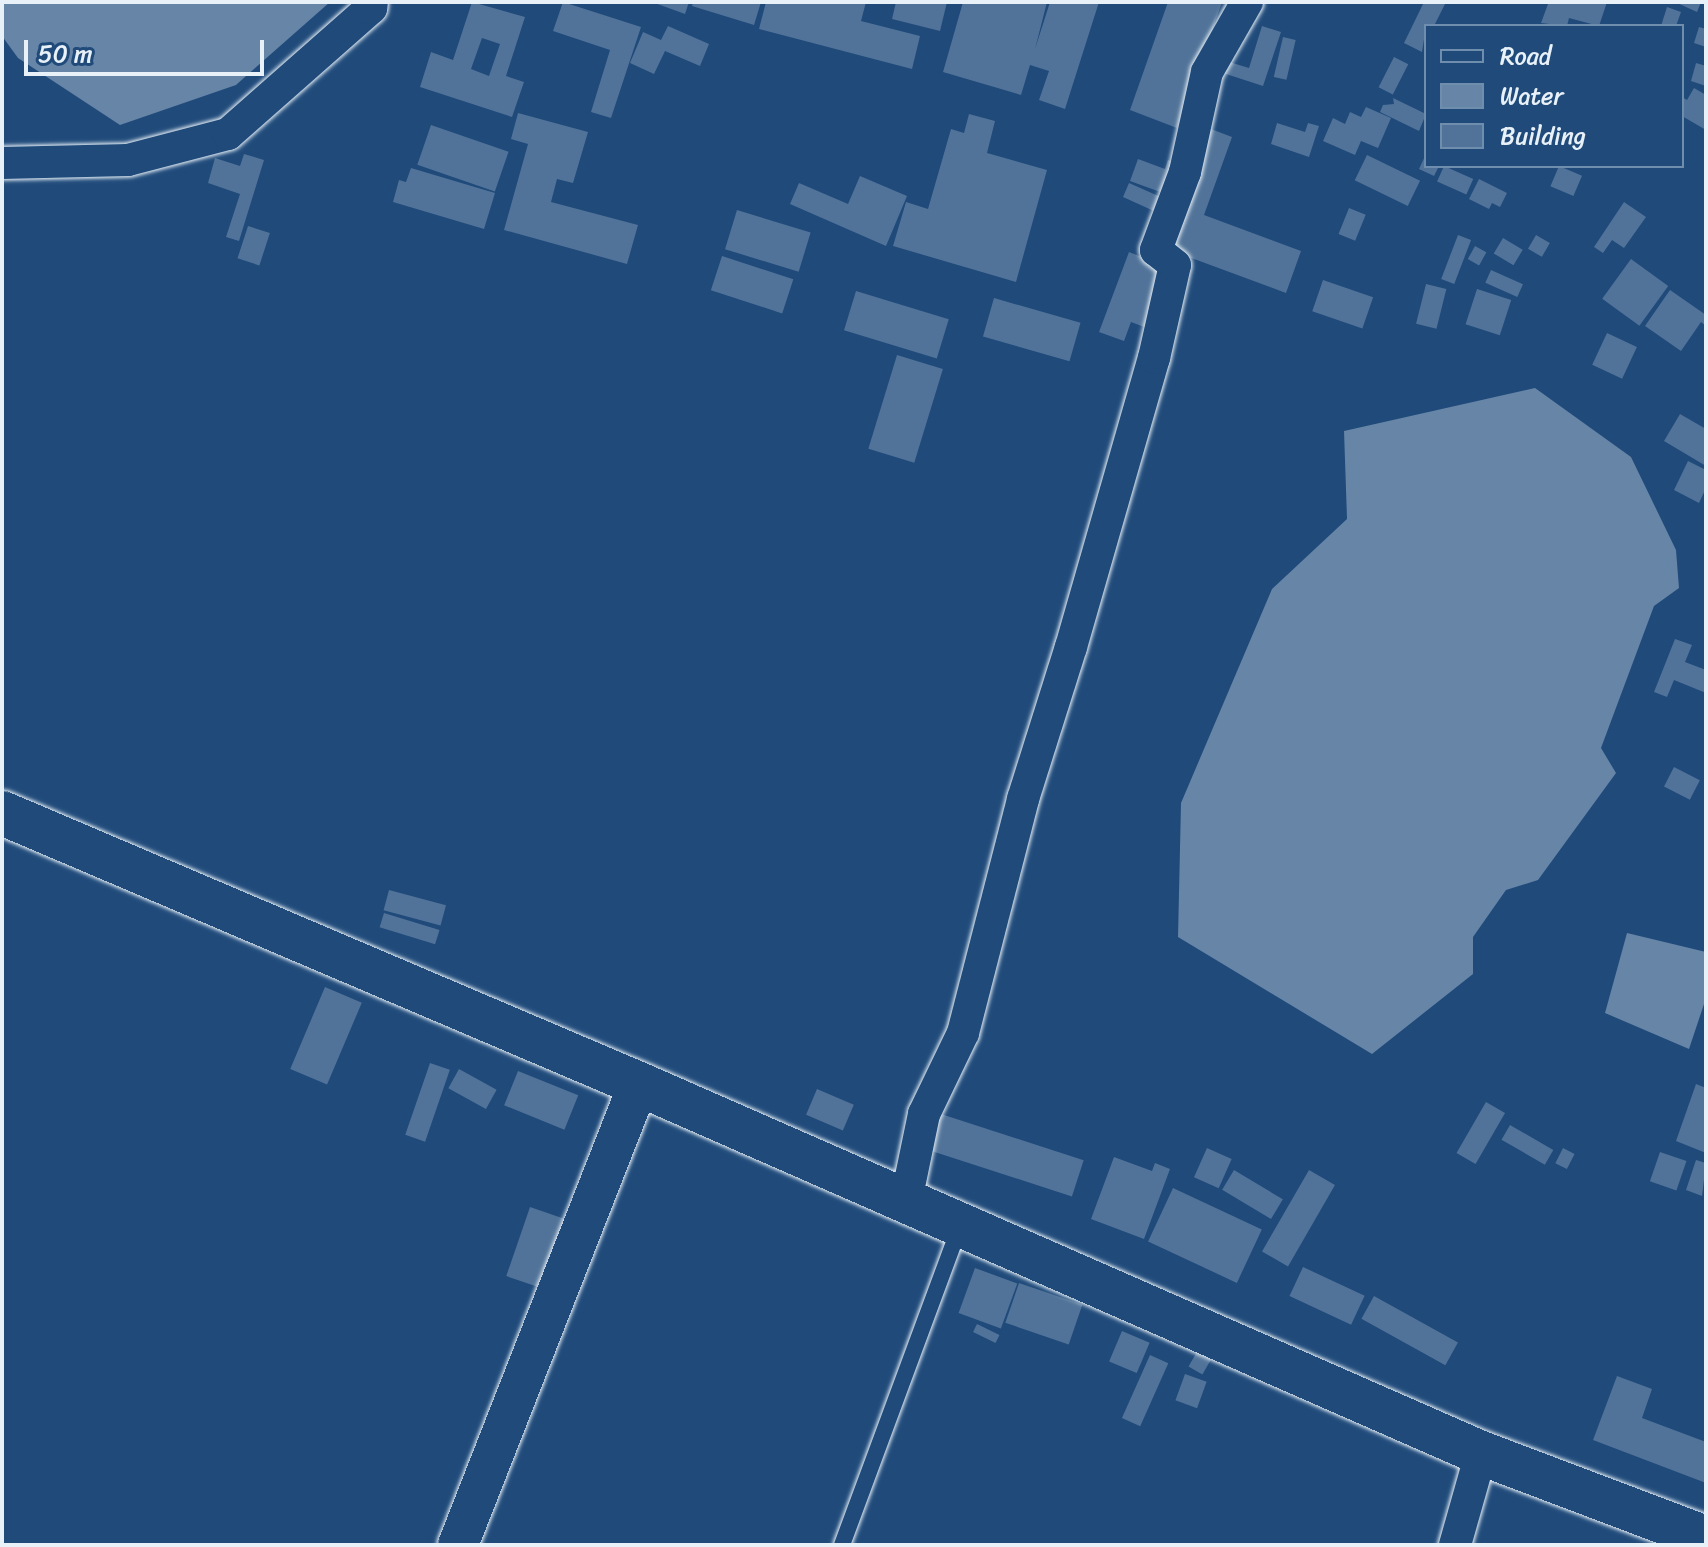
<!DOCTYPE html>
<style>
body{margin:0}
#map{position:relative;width:1708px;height:1547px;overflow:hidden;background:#1f4a7a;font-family:Sriracha,sans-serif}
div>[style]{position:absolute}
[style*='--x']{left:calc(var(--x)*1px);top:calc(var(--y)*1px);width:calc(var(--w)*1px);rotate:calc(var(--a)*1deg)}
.water>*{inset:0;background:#6685a7}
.building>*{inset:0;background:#517399;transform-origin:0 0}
.roads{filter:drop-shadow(0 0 2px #e8f1f8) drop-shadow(0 0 2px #e8f1f8)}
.service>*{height:16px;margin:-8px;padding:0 8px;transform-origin:8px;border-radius:8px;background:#1f4a7a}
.minor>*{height:32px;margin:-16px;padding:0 16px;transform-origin:16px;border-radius:16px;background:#1f4a7a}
.tertiary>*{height:40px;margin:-20px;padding:0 20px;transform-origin:20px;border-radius:20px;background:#1f4a7a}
.secondary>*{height:44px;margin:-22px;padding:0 22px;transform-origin:22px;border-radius:22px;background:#1f4a7a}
span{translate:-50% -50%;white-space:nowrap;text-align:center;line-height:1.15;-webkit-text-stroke:6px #1f4a7a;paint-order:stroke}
.frame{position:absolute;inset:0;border:4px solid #e8f1f8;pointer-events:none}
.legend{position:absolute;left:1424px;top:24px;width:260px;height:144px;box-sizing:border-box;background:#1f4a7a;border:2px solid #6f8dac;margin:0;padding:10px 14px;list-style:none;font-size:24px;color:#e8f1f8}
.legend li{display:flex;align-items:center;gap:16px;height:40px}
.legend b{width:40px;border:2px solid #6f8dac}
.scale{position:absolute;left:24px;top:40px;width:240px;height:36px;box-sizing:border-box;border:4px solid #e8f1f8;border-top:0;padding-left:10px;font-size:24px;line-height:28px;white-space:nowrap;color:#e8f1f8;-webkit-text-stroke:6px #1f4a7a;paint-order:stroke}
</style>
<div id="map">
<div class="water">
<div style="clip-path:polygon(2px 2px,330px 2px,236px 85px,120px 125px,18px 58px,2px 36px)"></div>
<div style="clip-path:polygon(1535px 388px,1631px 457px,1676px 550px,1679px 588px,1654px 606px,1601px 748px,1616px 773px,1538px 880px,1506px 890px,1473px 937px,1473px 974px,1372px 1054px,1178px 937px,1181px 803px,1272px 589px,1347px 519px,1344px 431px)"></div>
<div style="clip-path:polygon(1627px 933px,1706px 952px,1706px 998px,1689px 1049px,1605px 1013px)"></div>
</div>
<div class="building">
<div style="clip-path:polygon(evenodd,472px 2px,525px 17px,506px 76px,524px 82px,512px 117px,420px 87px,431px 52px,453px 60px,472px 2px,482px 38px,500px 44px,489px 76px,471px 69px,482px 38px)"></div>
<div style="clip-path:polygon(563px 2px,641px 27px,611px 118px,591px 112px,610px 50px,553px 31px)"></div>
<div style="clip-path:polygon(652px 2px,689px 2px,685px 14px)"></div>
<div style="clip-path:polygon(693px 2px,761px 2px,754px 25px,692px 6px)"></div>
<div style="clip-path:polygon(766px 2px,866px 2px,861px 21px,920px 36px,912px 69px,759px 29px)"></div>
<div style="clip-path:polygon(896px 2px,947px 2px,940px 31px,892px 19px)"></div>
<div style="clip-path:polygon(963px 2px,1047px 2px,1035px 49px,1050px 2px,1099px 2px,1065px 109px,1039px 100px,1049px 71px,1030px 65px,1021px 95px,943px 72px)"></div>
<div style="clip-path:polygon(1168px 2px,1222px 2px,1177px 128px,1130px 110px)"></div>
<div style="clip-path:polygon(1424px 2px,1446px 2px,1434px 26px,1426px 26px,1422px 52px,1404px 43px)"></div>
<div style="clip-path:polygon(1559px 2px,1607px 2px,1599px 26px,1569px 18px,1567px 26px,1541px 23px,1548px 4px)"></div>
<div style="clip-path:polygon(1675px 2px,1701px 2px,1697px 12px)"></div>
<div style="clip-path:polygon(1667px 7px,1681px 12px,1676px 26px,1661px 26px)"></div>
<div style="clip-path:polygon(668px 26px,709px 44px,700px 66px,665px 51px,654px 74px,630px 63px,643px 32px,661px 40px)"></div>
<div style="clip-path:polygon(1262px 26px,1281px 32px,1263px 86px,1223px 73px,1226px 61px,1249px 68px)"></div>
<div style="clip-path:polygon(1699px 27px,1706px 29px,1706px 47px,1694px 43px)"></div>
<div style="left:1283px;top:37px;width:13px;height:41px;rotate:13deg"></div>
<div style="left:1394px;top:57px;width:16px;height:34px;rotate:27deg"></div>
<div style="clip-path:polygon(1696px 63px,1706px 66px,1706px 86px,1691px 81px)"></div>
<div style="clip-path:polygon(1694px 88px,1706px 95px,1706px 130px,1682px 116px,1682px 97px,1687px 100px)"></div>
<div style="clip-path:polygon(1393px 98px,1426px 114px,1419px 131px,1380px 112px,1383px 105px,1394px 104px)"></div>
<div style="clip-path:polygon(1366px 107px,1391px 118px,1378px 148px,1361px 141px,1355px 155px,1323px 141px,1333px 118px,1345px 124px,1350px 112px,1361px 117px)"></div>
<div style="clip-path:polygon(518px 113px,588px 132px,573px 183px,557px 179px,551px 202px,638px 225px,627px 264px,504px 230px,528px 144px,511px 139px)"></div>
<div style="clip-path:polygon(969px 114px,995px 121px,987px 153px,1047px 170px,1016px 282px,893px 246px,906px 202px,928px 209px,951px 129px,964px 133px)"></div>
<div style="clip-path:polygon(1277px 123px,1305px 132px,1308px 123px,1319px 126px,1309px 157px,1271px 144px)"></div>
<div style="left:431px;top:125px;width:82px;height:42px;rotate:19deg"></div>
<div style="clip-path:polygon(1203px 126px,1232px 137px,1204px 215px,1301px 251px,1286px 293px,1159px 246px)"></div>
<div style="clip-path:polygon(244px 154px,264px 160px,239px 241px,226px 237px,240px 194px,208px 183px,215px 158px,240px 166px)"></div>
<div style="clip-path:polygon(1426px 154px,1426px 166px,1439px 166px,1434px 176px,1419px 169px)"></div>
<div style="left:1367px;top:155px;width:59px;height:28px;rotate:26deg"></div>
<div style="clip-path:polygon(1138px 159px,1165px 169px,1168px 160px,1185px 166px,1174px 197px,1130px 181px)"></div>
<div style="left:1444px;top:166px;width:32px;height:17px;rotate:24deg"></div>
<div style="left:1559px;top:166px;width:25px;height:22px;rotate:23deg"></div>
<div style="clip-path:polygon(411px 168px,495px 193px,484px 229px,393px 202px,399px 180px,406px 182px)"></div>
<div style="clip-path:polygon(860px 176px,907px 196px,886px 246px,790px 204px,799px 183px,848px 204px)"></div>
<div style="clip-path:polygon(1479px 179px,1507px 193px,1500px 207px,1492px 203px,1489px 209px,1469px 199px)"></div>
<div style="clip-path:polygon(1129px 183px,1172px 202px,1156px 212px,1123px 197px)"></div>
<div style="clip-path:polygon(1624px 202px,1646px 217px,1624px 248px,1612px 240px,1603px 253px,1594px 247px)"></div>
<div style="left:1349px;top:208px;width:18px;height:28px;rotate:22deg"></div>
<div style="left:737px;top:210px;width:77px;height:41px;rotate:17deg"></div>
<div style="left:248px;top:226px;width:23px;height:34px;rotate:18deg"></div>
<div style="left:1458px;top:235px;width:14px;height:47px;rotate:21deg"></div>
<div style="left:1536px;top:235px;width:16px;height:16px;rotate:30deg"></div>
<div style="left:1503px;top:238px;width:23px;height:18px;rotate:31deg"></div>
<div style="left:1475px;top:246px;width:13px;height:15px;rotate:29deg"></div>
<div style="clip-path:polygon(1129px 252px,1170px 268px,1147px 328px,1131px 322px,1124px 341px,1099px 332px)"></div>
<div style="left:722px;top:256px;width:75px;height:36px;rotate:18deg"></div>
<div style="left:1631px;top:259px;width:46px;height:49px;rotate:36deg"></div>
<div style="left:1491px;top:270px;width:35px;height:14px;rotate:24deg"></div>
<div style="left:1323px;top:280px;width:53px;height:33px;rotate:19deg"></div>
<div style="left:1426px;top:284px;width:21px;height:41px;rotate:14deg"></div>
<div style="left:1477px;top:289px;width:36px;height:37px;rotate:18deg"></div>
<div style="clip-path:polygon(1670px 290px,1706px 315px,1706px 326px,1701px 322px,1681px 351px,1645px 326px)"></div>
<div style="left:856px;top:291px;width:97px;height:41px;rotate:17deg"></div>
<div style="left:994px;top:298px;width:90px;height:40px;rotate:16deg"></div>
<div style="left:1607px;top:333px;width:33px;height:35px;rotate:25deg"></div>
<div style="left:897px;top:355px;width:48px;height:98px;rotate:17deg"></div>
<div style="clip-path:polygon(1680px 414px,1706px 429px,1706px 466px,1664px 441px)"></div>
<div style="clip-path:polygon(1688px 461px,1706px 470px,1706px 488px,1699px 503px,1674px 490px)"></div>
<div style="clip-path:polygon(1675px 639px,1692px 645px,1685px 662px,1706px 670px,1706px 693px,1674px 680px,1667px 697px,1654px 692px)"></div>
<div style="left:1674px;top:767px;width:29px;height:22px;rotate:27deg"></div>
<div style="left:389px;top:890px;width:59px;height:21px;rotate:15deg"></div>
<div style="left:384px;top:913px;width:58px;height:15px;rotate:17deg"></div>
<div style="left:325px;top:987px;width:40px;height:89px;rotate:23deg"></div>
<div style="left:430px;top:1063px;width:21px;height:76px;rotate:19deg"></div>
<div style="left:459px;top:1069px;width:43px;height:22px;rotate:29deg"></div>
<div style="left:518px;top:1071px;width:65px;height:37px;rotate:22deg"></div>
<div style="clip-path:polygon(1696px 1084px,1706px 1088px,1706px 1153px,1676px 1141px)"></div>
<div style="left:817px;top:1089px;width:40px;height:28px;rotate:23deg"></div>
<div style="left:1486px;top:1102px;width:22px;height:59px;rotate:30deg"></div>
<div style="left:941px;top:1114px;width:150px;height:38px;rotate:18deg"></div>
<div style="left:1510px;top:1125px;width:50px;height:17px;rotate:30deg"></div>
<div style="left:1207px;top:1148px;width:27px;height:32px;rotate:24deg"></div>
<div style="left:1563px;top:1148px;width:13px;height:17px;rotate:27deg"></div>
<div style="left:1660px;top:1152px;width:28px;height:31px;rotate:19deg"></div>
<div style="clip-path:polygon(1114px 1157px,1152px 1171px,1155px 1163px,1170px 1169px,1144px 1239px,1091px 1219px)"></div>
<div style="clip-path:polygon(1696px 1160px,1706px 1163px,1702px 1196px,1686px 1190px)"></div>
<div style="left:1234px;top:1170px;width:57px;height:23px;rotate:31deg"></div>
<div style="left:1309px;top:1170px;width:30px;height:94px;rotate:30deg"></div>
<div style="left:1173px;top:1188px;width:98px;height:59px;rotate:25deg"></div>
<div style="left:530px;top:1207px;width:40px;height:73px;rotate:19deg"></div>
<div style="left:1303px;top:1267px;width:68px;height:32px;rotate:25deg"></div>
<div style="left:975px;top:1268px;width:45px;height:48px;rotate:20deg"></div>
<div style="left:1019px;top:1283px;width:67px;height:42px;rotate:19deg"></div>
<div style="left:1374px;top:1296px;width:96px;height:26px;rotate:29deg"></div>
<div style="left:977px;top:1324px;width:25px;height:9px;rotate:26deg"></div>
<div style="left:1122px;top:1331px;width:30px;height:33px;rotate:23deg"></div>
<div style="left:1198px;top:1350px;width:16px;height:19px;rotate:30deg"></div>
<div style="left:1150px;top:1355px;width:20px;height:69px;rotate:24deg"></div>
<div style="left:1185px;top:1374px;width:23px;height:28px;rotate:20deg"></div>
<div style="clip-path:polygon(1617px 1376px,1652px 1389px,1642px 1418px,1706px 1442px,1706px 1483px,1593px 1440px)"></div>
</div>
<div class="roads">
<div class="service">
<div style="--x:842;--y:1545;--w:338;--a:-69.7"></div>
</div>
<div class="minor">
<div style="--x:2;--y:163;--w:126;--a:-1.4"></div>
<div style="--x:128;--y:160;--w:103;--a:-14.6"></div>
<div style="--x:228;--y:134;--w:191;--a:-41.4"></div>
<div style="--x:371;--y:8;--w:6;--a:-81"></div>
<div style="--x:906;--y:1201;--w:89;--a:-78.3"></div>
<div style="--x:924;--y:1114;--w:90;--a:-64.3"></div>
<div style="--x:963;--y:1033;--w:242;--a:-75.6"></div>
<div style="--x:1023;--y:799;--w:159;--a:-72.5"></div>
<div style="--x:1071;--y:647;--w:301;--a:-74"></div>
<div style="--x:1154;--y:358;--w:95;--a:-77.3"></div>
<div style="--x:1175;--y:265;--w:24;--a:-142"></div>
<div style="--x:1156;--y:250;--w:83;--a:-69.6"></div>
<div style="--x:1185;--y:172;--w:102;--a:-77.6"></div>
<div style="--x:1207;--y:72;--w:81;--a:-60.3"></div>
<div style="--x:1455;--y:1545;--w:96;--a:-74.2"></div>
</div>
<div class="tertiary">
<div style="--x:458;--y:1545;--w:495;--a:-68.6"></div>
</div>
<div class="secondary">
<div style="--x:2;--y:813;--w:692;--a:23.05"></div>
<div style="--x:639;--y:1084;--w:919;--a:23.67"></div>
<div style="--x:1481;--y:1453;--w:241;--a:20.7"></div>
</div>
</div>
<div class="frame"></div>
<ul class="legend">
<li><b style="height:10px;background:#1f4a7a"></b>Road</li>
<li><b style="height:22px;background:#6685a7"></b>Water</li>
<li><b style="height:22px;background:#517399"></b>Building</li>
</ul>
<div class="scale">50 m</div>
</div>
